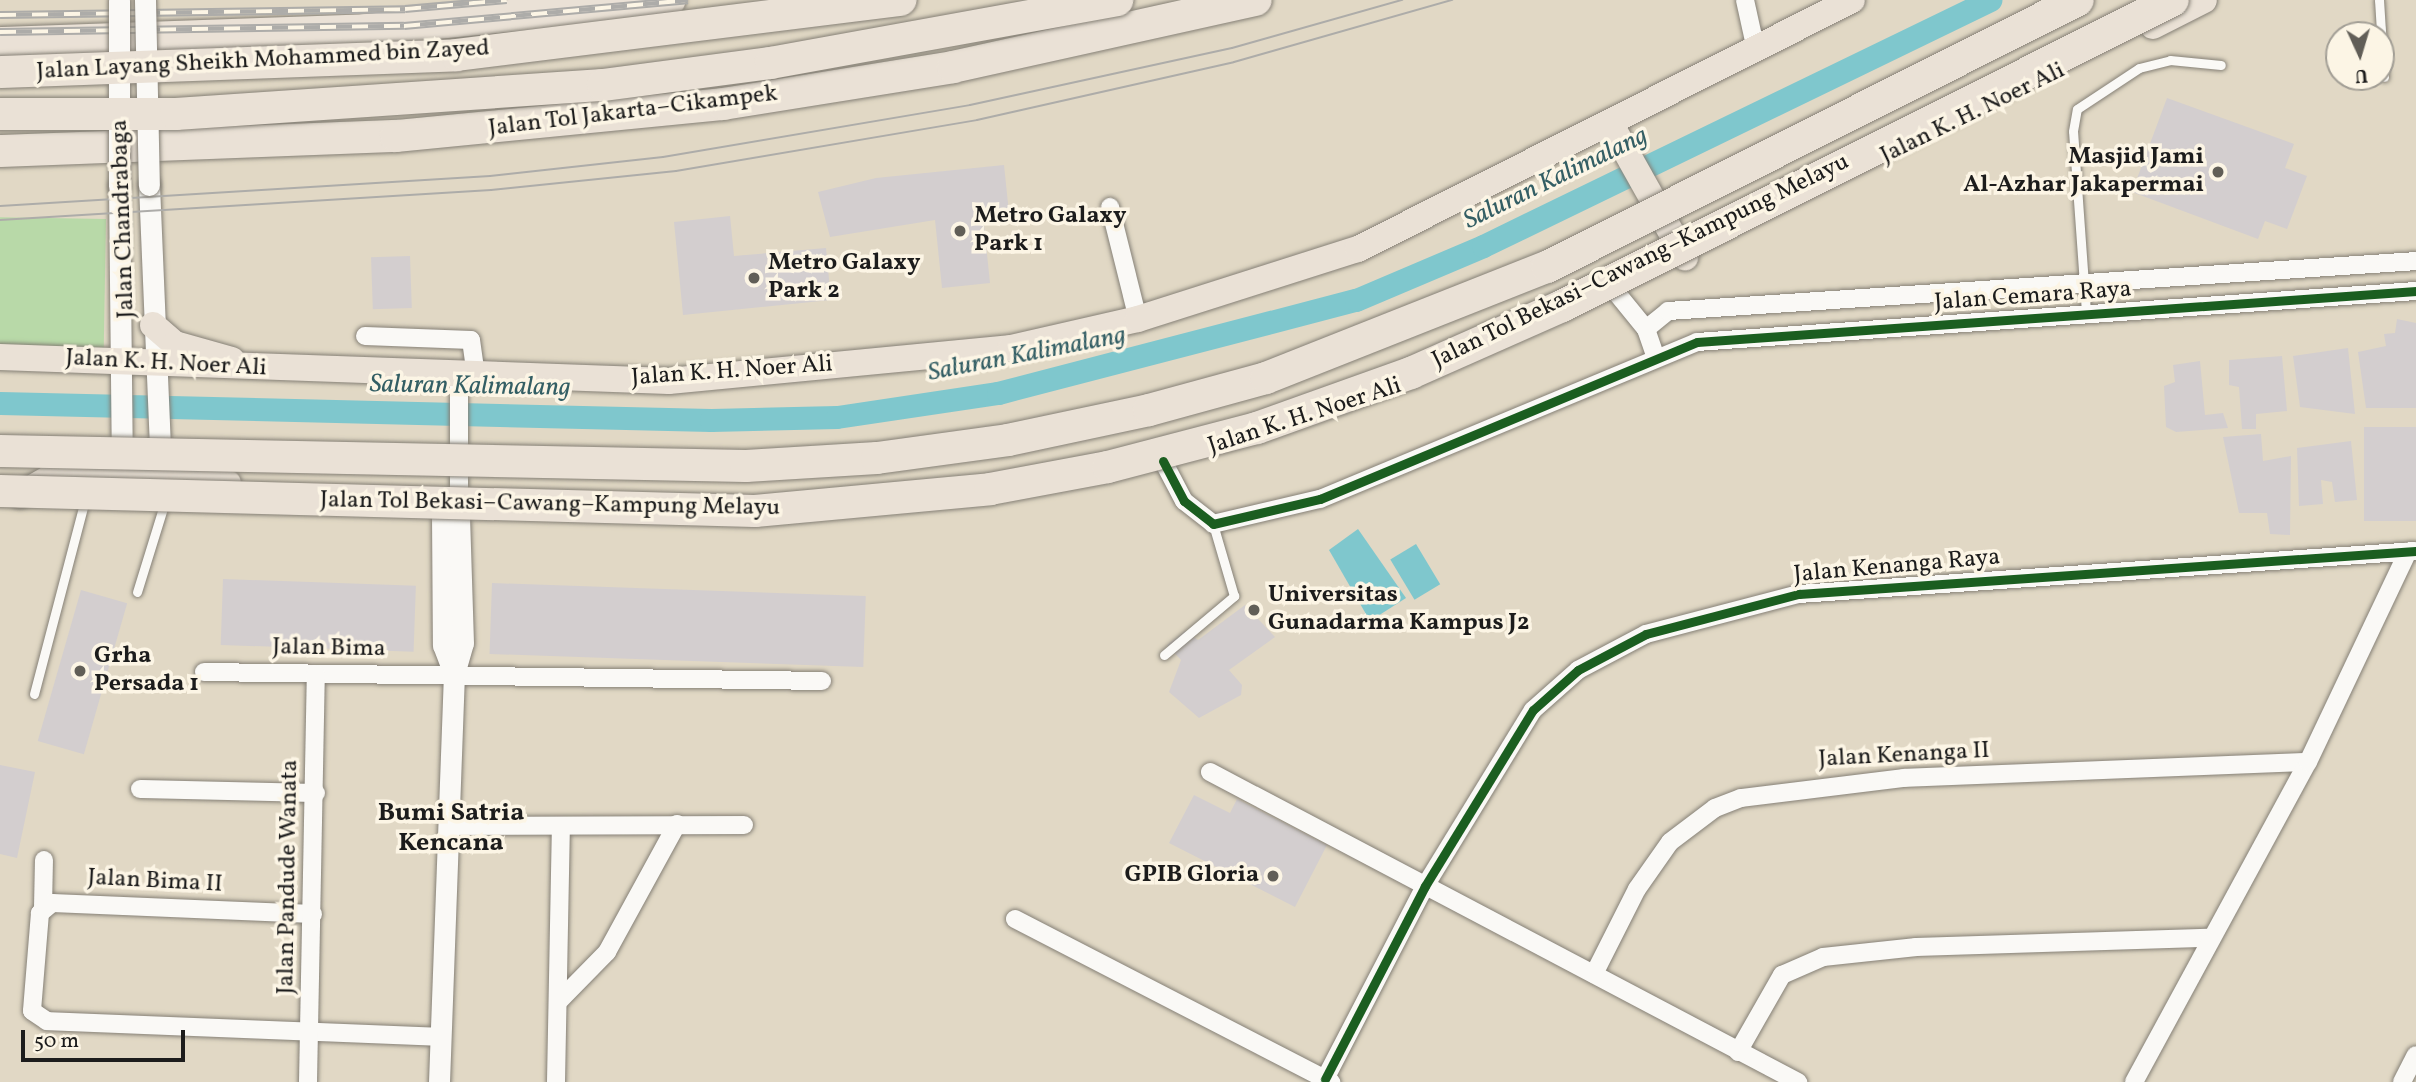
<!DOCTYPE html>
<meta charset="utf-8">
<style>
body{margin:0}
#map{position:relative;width:2416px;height:1082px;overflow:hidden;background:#e1d8c5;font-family:Vollkorn,serif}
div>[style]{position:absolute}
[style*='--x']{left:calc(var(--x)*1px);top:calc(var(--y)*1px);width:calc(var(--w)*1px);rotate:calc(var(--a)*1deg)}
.green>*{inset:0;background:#b8d9a8;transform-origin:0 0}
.water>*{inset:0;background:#7fc7cd;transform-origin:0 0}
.canal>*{height:23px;margin:-11.5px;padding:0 11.5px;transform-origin:11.5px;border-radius:11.5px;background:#7fc7cd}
.building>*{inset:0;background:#d3cecf;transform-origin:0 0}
.roads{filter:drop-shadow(0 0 2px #858076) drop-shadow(0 0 2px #858076)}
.service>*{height:9px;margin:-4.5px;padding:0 4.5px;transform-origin:4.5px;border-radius:4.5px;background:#faf9f6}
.minor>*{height:18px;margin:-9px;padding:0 9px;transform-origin:9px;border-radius:9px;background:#faf9f6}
.tertiary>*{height:21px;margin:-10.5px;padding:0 10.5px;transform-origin:10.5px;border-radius:10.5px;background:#faf9f6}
.primary>*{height:26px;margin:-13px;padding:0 13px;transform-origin:13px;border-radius:13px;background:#eae1d6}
.motorway>*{height:32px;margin:-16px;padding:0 16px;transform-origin:16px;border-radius:16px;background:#eae1d6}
.tram>*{height:2px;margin:-1px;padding:0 1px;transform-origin:1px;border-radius:1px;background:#adaca9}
.rail>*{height:8px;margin-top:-4px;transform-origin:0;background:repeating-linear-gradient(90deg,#fcf5e5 0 16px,#adaca9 0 32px);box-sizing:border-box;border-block:2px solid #adaca9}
.bridges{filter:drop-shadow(0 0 2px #858076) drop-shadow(0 0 2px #858076)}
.tertiary-bridge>*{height:21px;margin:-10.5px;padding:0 10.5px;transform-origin:10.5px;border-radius:10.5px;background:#faf9f6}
.motorway-bridge>*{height:32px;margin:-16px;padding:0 16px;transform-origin:16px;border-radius:16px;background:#eae1d6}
.cycleway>*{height:9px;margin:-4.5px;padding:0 4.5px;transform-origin:4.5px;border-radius:4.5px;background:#1b5e20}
.dots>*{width:19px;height:19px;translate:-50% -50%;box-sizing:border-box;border:4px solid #fcf5e5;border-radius:50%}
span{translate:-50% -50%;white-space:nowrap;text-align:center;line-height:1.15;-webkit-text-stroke:7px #fcf5e5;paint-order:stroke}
.street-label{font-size:24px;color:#1c1c1c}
.poi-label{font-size:24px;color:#1c1c1c;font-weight:700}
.right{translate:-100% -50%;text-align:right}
.left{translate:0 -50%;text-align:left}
.water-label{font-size:26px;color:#335e64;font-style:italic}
.neighbourhood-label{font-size:26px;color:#1c1c1c;font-weight:700}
.north{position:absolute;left:2325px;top:21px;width:70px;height:70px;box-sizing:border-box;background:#fcf5e5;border:2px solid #a29e95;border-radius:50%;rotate:176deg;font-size:19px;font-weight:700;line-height:28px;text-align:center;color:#1c1c1c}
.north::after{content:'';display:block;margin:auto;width:24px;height:32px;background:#615e57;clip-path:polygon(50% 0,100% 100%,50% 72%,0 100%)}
.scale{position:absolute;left:21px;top:1030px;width:164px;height:32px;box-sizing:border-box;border:4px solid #1c1c1c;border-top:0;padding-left:9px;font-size:21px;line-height:24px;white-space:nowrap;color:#1c1c1c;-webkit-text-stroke:5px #fcf5e5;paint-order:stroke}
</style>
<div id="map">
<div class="green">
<div style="left:106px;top:219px;width:142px;height:106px;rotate:91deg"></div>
</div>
<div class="water">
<div style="clip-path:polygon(1358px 529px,1406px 598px,1370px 621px,1329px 550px)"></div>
<div style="left:1416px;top:544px;width:47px;height:30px;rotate:59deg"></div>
</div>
<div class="canal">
<div style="--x:0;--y:403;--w:711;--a:1.37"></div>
<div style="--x:711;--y:420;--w:126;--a:-1.4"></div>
<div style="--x:837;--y:417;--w:163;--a:-8.5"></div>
<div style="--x:998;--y:393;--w:370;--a:-14.6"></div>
<div style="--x:1356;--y:300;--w:138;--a:-23"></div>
<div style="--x:1483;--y:246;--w:564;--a:-25.88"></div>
</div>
<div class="building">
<div style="clip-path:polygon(2167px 98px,2294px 144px,2285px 168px,2307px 176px,2287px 229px,2265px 221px,2258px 239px,2132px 192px)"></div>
<div style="clip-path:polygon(1004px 165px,1009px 213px,983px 215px,990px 283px,942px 288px,935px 220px,830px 237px,818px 192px,876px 178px)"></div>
<div style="clip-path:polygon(730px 216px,734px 256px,826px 248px,831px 300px,683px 315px,674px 222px)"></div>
<div style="left:410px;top:256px;width:52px;height:39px;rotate:88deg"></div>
<div style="clip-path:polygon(2397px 319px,2416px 323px,2416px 408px,2366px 408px,2358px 352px,2386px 346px,2384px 334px,2395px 333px)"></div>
<div style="clip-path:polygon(2348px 348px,2355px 414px,2300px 407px,2293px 356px)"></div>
<div style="clip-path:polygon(2282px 356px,2287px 411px,2256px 414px,2256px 429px,2242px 429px,2239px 387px,2229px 385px,2229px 360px)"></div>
<div style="clip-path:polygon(2200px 361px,2205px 415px,2223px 413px,2228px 428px,2176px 432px,2166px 427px,2164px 386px,2175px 382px,2173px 365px)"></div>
<div style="left:2416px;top:427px;width:94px;height:52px;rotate:90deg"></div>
<div style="clip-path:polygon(2261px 434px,2263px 461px,2291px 456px,2290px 535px,2270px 534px,2267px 513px,2239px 513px,2223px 437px)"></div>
<div style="clip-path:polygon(2351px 441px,2357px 500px,2335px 502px,2332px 482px,2321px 480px,2323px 504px,2299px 506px,2297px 448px)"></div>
<div style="left:223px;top:579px;width:193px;height:66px;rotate:2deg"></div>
<div style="left:492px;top:583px;width:374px;height:71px;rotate:2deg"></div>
<div style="left:81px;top:590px;width:48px;height:157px;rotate:16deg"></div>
<div style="clip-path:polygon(1245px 605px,1275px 637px,1229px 670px,1242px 685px,1241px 695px,1199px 718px,1169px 692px,1181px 660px,1167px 645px,1185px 631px,1198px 640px)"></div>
<div style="clip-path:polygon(0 765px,35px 772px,17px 858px,0 854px)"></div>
<div style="clip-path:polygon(1194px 795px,1230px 813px,1237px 799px,1327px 845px,1295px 907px,1169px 843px)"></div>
</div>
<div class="roads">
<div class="service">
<div style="--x:2379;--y:0;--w:77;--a:86.3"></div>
<div style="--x:2086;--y:312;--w:181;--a:-94.1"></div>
<div style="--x:2073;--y:131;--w:22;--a:-80"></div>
<div style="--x:2077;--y:109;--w:74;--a:-33.5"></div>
<div style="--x:2139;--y:68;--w:32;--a:-14"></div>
<div style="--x:2170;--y:60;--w:51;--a:5.6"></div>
<div style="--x:137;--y:592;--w:88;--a:-72.8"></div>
<div style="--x:1164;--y:655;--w:92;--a:-40.1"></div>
<div style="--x:1234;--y:596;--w:75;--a:-106.3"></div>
<div style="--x:34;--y:694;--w:193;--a:-75.3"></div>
</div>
<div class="minor">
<div style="--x:1745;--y:0;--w:51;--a:77.6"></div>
<div style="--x:1110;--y:207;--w:115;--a:76"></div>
<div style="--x:1615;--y:291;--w:49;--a:50.8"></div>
<div style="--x:1646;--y:329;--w:31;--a:71"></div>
<div style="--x:1646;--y:329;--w:28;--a:-39"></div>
<div style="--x:1668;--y:311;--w:750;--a:-3.82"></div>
<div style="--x:365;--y:336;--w:106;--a:2.2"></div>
<div style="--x:471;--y:340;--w:34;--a:82"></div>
<div style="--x:459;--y:374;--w:137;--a:90"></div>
<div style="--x:1163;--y:461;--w:45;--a:62.3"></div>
<div style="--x:1184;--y:501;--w:37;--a:38"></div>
<div style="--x:1213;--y:524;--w:110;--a:-13.2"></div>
<div style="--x:1320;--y:499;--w:408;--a:-22.6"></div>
<div style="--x:1697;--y:342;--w:721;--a:-4.06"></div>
<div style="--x:204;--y:672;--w:618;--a:0.83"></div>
<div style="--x:1210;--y:772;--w:665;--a:27.8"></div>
<div style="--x:140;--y:789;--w:176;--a:1.3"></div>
<div style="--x:448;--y:826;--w:296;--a:-0.2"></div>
<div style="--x:43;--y:907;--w:47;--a:-88.8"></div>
<div style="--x:313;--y:914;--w:261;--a:-177.6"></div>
<div style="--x:52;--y:903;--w:16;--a:140"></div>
<div style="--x:40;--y:913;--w:98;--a:94.7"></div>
<div style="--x:32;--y:1011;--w:18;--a:34"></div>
<div style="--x:47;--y:1021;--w:394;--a:2.3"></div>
<div style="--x:1015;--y:919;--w:356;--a:27.3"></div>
<div style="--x:1594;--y:974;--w:95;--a:-63.2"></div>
<div style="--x:1637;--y:889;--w:57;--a:-54.9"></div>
<div style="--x:1670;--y:842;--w:56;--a:-37.1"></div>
<div style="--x:1715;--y:808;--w:28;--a:-21"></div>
<div style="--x:1741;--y:798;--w:164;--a:-7"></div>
<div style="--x:1904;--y:778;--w:404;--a:-2.3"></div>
<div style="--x:559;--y:1001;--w:69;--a:-45.6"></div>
<div style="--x:607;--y:952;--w:146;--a:-61.3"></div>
<div style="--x:1738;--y:1052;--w:89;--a:-60.3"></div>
<div style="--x:1782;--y:975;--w:45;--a:-23.7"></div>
<div style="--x:1823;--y:957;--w:94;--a:-6.1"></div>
<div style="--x:1916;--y:947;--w:292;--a:-1.8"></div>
<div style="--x:1325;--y:1079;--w:217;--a:-62.6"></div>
<div style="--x:1425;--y:886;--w:206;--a:-58.5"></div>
<div style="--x:1533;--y:710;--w:60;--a:-41.6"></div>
<div style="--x:1578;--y:670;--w:77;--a:-27.9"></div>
<div style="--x:1646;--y:634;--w:158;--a:-14.7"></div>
<div style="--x:1799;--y:594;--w:618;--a:-3.99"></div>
<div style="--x:308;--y:1082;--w:408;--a:-88.9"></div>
<div style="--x:556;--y:1082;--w:256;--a:-88.9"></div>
<div style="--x:2134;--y:1082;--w:364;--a:-61.5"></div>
<div style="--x:2308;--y:762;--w:233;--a:-64.6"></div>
<div style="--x:2402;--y:1082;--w:30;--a:-63"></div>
</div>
<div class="tertiary">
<div style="--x:149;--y:185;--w:281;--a:87.6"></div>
<div style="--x:119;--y:186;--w:278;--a:89.4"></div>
<div style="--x:442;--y:514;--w:131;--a:89.6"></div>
<div style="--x:443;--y:645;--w:31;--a:69"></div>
<div style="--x:439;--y:1082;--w:408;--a:-87.9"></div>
<div style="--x:454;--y:674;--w:32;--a:-74"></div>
<div style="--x:463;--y:643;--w:128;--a:-91.8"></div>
</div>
<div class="primary">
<div style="--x:2153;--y:26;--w:57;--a:-27"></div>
<div style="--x:1610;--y:123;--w:154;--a:60.8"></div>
<div style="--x:153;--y:325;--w:29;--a:41"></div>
<div style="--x:175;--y:344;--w:59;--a:15.7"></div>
<div style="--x:0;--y:357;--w:669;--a:2.05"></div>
<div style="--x:669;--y:381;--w:344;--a:-5.5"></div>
<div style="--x:1011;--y:348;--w:130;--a:-12.9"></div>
<div style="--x:1138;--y:319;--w:231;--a:-17.7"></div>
<div style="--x:1358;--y:249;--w:553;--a:-26.75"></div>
<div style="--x:20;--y:495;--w:38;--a:-30"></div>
<div style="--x:53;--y:476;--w:175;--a:2.3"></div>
</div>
<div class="motorway">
<div style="--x:0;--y:43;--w:366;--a:-2"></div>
<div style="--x:366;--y:30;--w:305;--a:-5.6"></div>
<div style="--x:0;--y:151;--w:396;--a:-2.2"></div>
<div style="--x:396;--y:136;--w:329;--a:-5.6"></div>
<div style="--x:723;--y:104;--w:233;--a:-9.1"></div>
<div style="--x:953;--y:67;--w:310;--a:-12.5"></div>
</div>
</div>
<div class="tram">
<div style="--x:0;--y:206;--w:491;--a:-3.5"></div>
<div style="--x:490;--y:176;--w:174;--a:-6.3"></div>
<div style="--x:663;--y:157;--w:311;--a:-9.6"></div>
<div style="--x:970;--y:105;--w:268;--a:-12.3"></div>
<div style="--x:1232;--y:48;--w:177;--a:-15.8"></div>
<div style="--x:0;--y:220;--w:492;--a:-3.5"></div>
<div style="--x:491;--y:190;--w:186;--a:-5.9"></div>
<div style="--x:676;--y:171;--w:305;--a:-9.6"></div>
<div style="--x:977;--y:120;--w:263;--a:-12.7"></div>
<div style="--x:1234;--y:62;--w:227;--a:-15.9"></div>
</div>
<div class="rail">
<div style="--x:0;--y:15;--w:405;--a:-0.8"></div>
<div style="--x:405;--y:9;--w:102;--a:-5"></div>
<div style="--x:0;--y:32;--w:404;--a:-0.9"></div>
<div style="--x:404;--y:26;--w:285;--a:-5.2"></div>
</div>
<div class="bridges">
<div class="tertiary-bridge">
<div style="--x:119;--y:0;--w:186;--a:90"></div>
<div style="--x:145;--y:0;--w:185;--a:88.8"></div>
</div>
<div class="motorway-bridge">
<div style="--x:0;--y:72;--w:457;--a:-2.1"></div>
<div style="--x:457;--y:55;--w:447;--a:-7.1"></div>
<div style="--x:0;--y:114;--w:176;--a:0"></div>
<div style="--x:176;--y:114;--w:428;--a:-3.9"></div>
<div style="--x:603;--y:85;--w:169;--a:-7.5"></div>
<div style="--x:771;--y:63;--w:352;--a:-10.3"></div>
<div style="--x:0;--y:451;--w:746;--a:1.15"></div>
<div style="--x:746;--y:466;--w:131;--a:-3.5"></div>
<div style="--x:877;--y:458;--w:132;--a:-7.8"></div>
<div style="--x:1008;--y:440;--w:144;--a:-12"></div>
<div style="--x:1149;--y:410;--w:121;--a:-15.3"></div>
<div style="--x:1266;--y:378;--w:302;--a:-21.6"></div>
<div style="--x:1547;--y:267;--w:594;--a:-26.69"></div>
<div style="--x:0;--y:491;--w:755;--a:1.52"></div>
<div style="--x:755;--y:511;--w:236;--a:-5.3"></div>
<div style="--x:990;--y:489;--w:120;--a:-10.6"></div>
<div style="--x:1108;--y:467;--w:154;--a:-14.7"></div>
<div style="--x:1257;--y:428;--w:164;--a:-19.7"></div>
<div style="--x:1411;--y:373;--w:165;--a:-23.9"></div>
<div style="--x:1562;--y:306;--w:683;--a:-26.6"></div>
</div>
</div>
<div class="cycleway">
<div style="--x:1163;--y:461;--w:45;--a:62.3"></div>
<div style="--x:1184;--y:501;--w:37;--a:38"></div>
<div style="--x:1213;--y:524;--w:110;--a:-13.2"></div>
<div style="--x:1320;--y:499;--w:408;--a:-22.6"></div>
<div style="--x:1697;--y:342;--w:721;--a:-4.06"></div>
<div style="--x:1325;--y:1079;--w:217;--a:-62.6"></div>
<div style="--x:1425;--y:886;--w:206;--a:-58.5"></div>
<div style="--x:1533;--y:710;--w:60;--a:-41.6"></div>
<div style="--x:1578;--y:670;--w:77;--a:-27.9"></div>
<div style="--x:1646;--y:634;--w:158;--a:-14.7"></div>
<div style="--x:1799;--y:594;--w:618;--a:-3.99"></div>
</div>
<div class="dots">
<div style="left:2218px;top:172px;background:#615e57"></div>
<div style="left:960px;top:231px;background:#615e57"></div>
<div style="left:754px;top:278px;background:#615e57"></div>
<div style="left:1254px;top:610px;background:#615e57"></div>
<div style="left:80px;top:671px;background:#615e57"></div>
<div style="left:1273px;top:876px;background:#615e57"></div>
</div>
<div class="street-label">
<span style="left:263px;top:61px;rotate:-3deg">Jalan Layang Sheikh Mohammed bin Zayed</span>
<span style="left:633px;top:112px;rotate:-7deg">Jalan Tol Jakarta–Cikampek</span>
<span style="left:1973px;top:114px;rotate:-26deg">Jalan K. H. Noer Ali</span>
<span style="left:124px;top:219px;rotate:-92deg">Jalan Chandrabaga</span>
<span style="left:1641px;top:262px;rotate:-26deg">Jalan Tol Bekasi–Cawang–Kampung Melayu</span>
<span style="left:2033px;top:297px;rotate:-4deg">Jalan Cemara Raya</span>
<span style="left:166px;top:364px;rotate:3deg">Jalan K. H. Noer Ali</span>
<span style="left:732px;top:372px;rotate:-4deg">Jalan K. H. Noer Ali</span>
<span style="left:1305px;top:417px;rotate:-18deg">Jalan K. H. Noer Ali</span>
<span style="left:550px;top:505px;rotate:1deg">Jalan Tol Bekasi–Cawang–Kampung Melayu</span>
<span style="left:1897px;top:567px;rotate:-5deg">Jalan Kenanga Raya</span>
<span style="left:329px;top:649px;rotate:1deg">Jalan Bima</span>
<span style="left:1904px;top:756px;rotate:-3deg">Jalan Kenanga II</span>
<span style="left:289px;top:877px;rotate:-89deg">Jalan Pandude Wanata</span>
<span style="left:155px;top:882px;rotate:3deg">Jalan Bima II</span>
</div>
<div class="poi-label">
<span class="right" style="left:2204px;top:172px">Masjid Jami<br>Al-Azhar Jakapermai</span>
<span class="left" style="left:974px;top:231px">Metro Galaxy<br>Park 1</span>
<span class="left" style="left:768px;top:278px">Metro Galaxy<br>Park 2</span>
<span class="left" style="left:1268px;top:610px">Universitas<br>Gunadarma Kampus J2</span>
<span class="left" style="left:94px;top:671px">Grha<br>Persada 1</span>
<span class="right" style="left:1259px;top:876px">GPIB Gloria</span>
</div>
<div class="water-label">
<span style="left:1556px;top:179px;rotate:-26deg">Saluran Kalimalang</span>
<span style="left:1027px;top:355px;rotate:-11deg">Saluran Kalimalang</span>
<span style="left:470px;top:387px;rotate:1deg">Saluran Kalimalang</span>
</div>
<div class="neighbourhood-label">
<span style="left:451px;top:829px">Bumi Satria<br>Kencana</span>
</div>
<div class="north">U</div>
<div class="scale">50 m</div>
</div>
